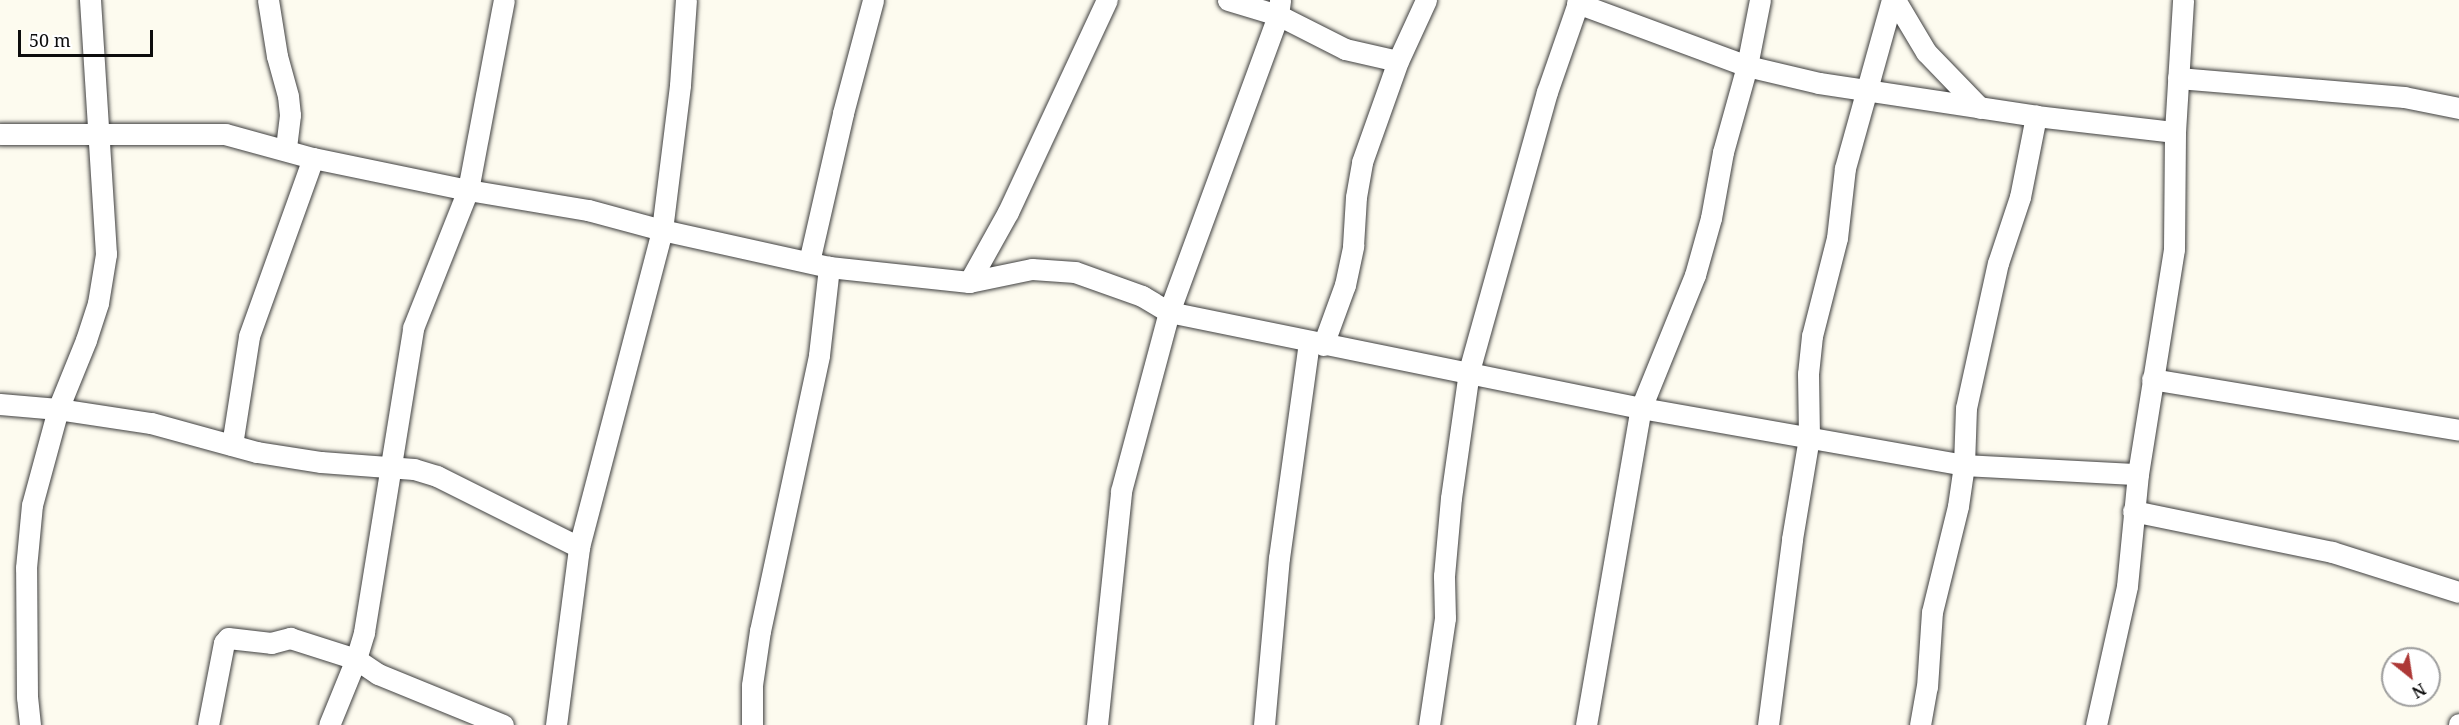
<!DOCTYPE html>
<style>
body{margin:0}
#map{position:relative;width:2459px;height:725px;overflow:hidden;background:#fdfbef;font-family:"Noto Serif",serif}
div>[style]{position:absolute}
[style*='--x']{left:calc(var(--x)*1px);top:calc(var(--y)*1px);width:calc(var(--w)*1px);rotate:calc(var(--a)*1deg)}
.roads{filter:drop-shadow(0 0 2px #404040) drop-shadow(0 0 2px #404040)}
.minor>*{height:21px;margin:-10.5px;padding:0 10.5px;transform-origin:10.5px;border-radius:10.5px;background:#fff}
span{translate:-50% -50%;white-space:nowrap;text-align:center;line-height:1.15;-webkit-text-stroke:6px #fff;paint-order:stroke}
.north{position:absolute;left:2381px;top:647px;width:60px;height:60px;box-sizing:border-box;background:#fff;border:2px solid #9e9e9e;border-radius:50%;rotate:150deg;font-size:16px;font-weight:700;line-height:24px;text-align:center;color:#0d0d0d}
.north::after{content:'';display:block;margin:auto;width:21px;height:27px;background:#ad3836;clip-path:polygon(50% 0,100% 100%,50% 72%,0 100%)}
.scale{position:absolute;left:18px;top:30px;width:135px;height:27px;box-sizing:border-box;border:3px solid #0d0d0d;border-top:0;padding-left:8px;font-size:18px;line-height:21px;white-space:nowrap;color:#0d0d0d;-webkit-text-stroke:4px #fff;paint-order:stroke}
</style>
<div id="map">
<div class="roads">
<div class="minor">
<div style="--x:268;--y:0;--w:57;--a:80.9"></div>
<div style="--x:277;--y:56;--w:41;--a:74.6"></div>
<div style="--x:288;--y:96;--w:19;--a:84"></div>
<div style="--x:290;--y:115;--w:35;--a:97"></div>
<div style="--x:1228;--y:0;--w:52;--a:16.7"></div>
<div style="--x:1278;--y:15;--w:75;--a:26.9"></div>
<div style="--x:1345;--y:49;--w:54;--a:12.8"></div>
<div style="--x:1895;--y:0;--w:61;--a:59.2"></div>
<div style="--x:1926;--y:52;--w:78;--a:46"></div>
<div style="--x:1577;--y:3;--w:181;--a:20.3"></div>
<div style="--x:1747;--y:66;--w:74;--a:13.3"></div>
<div style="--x:1819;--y:83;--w:219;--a:8.6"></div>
<div style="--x:2036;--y:116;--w:140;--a:6.6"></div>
<div style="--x:2178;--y:78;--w:227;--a:4.8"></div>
<div style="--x:2404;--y:97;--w:56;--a:11.3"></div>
<div style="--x:0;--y:134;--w:225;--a:0"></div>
<div style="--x:225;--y:134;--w:91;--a:15.3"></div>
<div style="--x:313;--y:158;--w:158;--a:11.7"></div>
<div style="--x:468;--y:190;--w:122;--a:9.5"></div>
<div style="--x:588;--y:210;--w:77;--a:15.1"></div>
<div style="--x:662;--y:230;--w:171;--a:12.5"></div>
<div style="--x:829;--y:267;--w:141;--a:6.1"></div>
<div style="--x:969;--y:282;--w:64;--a:-11.7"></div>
<div style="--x:1032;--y:269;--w:43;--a:4"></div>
<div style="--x:1075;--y:272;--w:71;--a:19.7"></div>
<div style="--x:1142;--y:296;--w:31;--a:31"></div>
<div style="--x:1169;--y:312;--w:482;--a:11.5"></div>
<div style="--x:1641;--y:408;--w:328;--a:10"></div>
<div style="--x:1964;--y:465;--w:174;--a:3"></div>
<div style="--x:809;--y:262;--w:153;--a:-77.1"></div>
<div style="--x:843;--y:113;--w:117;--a:-75.1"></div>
<div style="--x:969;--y:282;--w:80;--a:-60.9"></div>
<div style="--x:1008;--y:212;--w:234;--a:-65"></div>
<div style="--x:1323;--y:345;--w:64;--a:-69.9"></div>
<div style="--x:1345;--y:285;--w:40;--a:-78"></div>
<div style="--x:1353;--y:246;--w:49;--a:-86.5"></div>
<div style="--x:1356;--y:197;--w:36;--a:-80"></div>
<div style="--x:1362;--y:162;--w:107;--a:-70.4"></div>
<div style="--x:1398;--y:61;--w:67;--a:-65.3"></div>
<div style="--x:2152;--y:379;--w:311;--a:9.4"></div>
<div style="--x:0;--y:404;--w:58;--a:4.9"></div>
<div style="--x:58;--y:409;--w:94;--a:8.6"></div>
<div style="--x:151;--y:423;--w:110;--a:15.3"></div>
<div style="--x:257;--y:452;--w:65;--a:8.9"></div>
<div style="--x:321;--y:462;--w:93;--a:4.3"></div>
<div style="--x:414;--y:469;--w:24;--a:17"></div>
<div style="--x:437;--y:476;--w:159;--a:26.6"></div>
<div style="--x:232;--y:445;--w:110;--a:-81.1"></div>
<div style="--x:249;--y:336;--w:189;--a:-70.2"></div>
<div style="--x:2133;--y:511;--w:203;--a:11.6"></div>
<div style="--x:2332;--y:552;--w:133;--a:17.5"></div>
<div style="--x:30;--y:725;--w:28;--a:-96"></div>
<div style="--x:27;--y:697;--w:129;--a:-90.4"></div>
<div style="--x:26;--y:568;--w:63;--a:-84.6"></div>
<div style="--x:32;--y:505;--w:99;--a:-74.8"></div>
<div style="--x:58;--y:409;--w:74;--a:-67.9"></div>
<div style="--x:86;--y:340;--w:39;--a:-72"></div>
<div style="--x:98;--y:303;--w:50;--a:-80.7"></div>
<div style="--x:106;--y:254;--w:255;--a:-93.6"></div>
<div style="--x:208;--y:725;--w:84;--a:-79"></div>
<div style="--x:224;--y:643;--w:6;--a:-51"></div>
<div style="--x:228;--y:638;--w:43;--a:6.6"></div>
<div style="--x:271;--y:643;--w:20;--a:-15"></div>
<div style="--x:290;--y:638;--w:69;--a:17.7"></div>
<div style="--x:356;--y:659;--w:71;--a:112.2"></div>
<div style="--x:503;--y:725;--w:135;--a:-157.8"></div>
<div style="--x:378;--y:674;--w:27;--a:-146"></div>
<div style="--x:356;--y:659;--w:28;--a:-73"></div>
<div style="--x:364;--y:632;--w:308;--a:-80.8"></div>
<div style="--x:413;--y:328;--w:149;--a:-68.3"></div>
<div style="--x:468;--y:190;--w:193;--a:-79.3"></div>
<div style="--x:556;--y:725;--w:179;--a:-82.6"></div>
<div style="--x:579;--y:547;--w:328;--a:-75.3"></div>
<div style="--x:662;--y:230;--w:146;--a:-82.9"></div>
<div style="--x:680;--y:85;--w:85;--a:-86"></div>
<div style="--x:752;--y:725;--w:40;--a:-90"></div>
<div style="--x:752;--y:685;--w:55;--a:-81.6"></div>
<div style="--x:760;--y:631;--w:282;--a:-77.9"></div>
<div style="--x:819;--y:355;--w:89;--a:-83.5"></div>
<div style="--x:1097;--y:725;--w:235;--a:-84.1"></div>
<div style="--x:1121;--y:491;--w:185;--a:-75"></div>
<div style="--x:1169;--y:312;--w:316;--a:-69.8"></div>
<div style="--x:1278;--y:15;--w:15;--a:-82"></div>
<div style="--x:1264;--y:725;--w:168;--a:-84.9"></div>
<div style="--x:1279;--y:558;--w:218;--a:-82.1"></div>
<div style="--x:1429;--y:725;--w:108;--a:-81.5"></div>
<div style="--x:1445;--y:618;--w:42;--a:-91.4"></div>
<div style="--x:1444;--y:576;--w:78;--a:-84.9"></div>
<div style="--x:1451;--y:498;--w:128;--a:-81.9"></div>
<div style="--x:1469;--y:371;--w:290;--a:-74.4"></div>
<div style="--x:1547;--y:92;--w:97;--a:-70.8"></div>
<div style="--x:1586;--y:725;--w:322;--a:-80.2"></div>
<div style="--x:1641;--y:408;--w:144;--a:-67.9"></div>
<div style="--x:1695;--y:275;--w:59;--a:-74.3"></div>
<div style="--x:1711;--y:218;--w:67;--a:-79.7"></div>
<div style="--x:1723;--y:152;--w:89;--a:-74.4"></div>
<div style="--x:1747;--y:66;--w:67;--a:-78.9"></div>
<div style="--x:1768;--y:725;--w:188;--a:-82.6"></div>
<div style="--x:1792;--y:539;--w:103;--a:-80.5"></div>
<div style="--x:1809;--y:437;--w:63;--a:-90.9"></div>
<div style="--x:1808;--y:374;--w:38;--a:-84"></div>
<div style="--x:1812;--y:336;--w:101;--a:-75.7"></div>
<div style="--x:1837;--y:238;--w:70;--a:-83.5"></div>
<div style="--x:1845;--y:168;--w:174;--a:-74.4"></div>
<div style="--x:1920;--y:725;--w:39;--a:-80"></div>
<div style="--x:1927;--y:687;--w:75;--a:-86.2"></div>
<div style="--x:1932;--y:612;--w:109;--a:-76.2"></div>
<div style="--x:1958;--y:506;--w:41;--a:-81.7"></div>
<div style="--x:1964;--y:465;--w:57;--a:-88"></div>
<div style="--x:1966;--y:408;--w:148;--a:-77.6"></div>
<div style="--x:1998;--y:263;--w:70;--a:-71.6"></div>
<div style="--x:2020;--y:197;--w:83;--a:-78.8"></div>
<div style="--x:2096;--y:725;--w:142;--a:-77.4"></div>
<div style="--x:2127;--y:586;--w:113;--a:-84.4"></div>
<div style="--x:2138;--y:474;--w:228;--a:-80.9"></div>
<div style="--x:2174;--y:249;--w:117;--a:-89.5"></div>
<div style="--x:2175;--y:132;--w:132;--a:-86.5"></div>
<div style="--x:2459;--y:725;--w:1;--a:-90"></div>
</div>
</div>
<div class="north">N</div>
<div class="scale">50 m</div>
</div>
